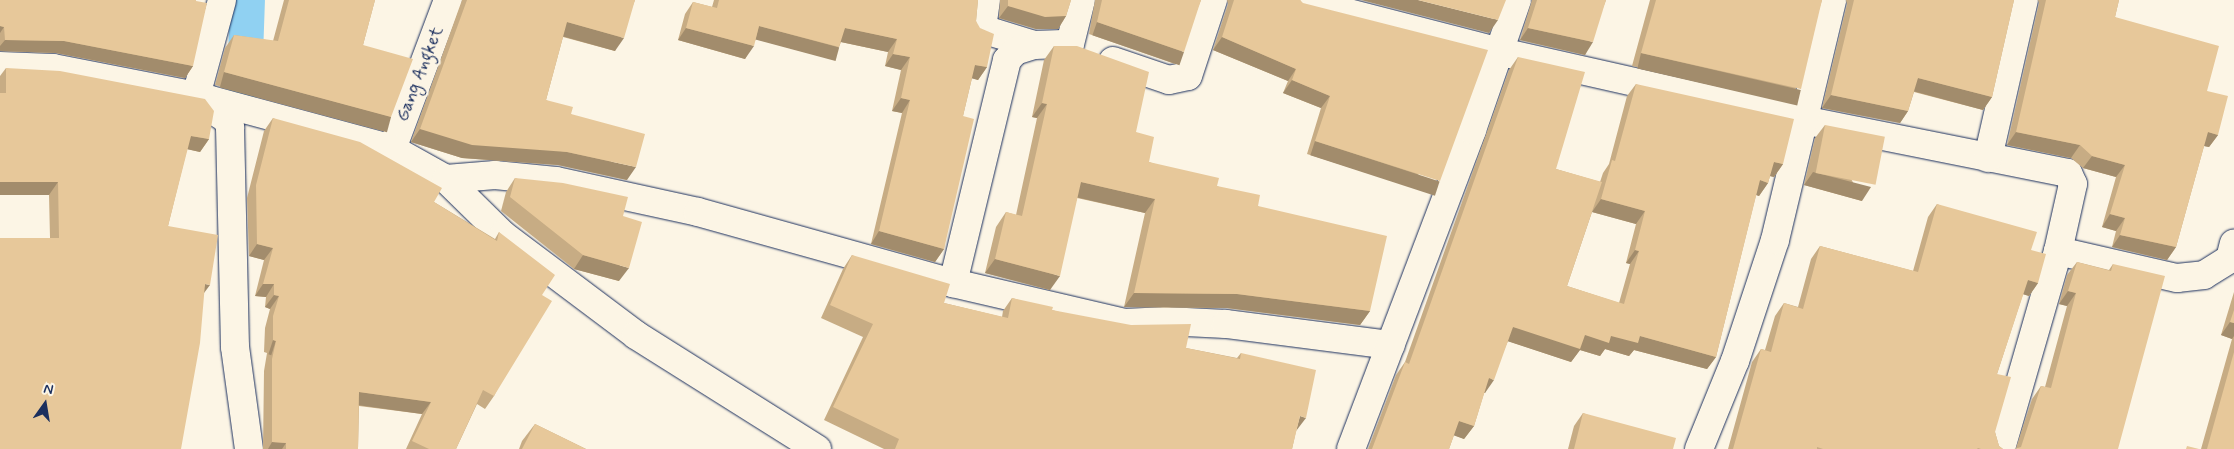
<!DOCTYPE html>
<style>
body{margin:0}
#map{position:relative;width:2234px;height:449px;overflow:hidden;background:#fcf5e5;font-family:Mynerve,sans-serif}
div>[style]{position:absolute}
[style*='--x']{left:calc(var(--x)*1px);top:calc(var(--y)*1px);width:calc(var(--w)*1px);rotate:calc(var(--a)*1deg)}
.canal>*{height:35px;margin:-17.5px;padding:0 17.5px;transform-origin:17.5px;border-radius:17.5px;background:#90d1f2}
.roads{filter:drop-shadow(0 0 1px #1b2f5e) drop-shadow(0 0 1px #1b2f5e)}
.street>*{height:28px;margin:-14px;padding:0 14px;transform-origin:14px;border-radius:14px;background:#fcf5e5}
.secondary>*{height:28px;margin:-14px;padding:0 14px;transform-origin:14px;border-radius:14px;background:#fcf5e5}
.wall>*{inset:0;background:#c7ac84}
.shaded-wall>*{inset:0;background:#a28c6c;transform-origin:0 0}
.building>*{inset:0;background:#e7c89a;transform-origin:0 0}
span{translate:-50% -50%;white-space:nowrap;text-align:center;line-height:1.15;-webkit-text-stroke:5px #fcf5e5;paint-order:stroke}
.street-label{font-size:18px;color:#1b2f5e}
.north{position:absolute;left:20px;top:379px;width:50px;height:50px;-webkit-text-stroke:4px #fcf5e5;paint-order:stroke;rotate:13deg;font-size:14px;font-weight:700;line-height:20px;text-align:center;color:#1b2f5e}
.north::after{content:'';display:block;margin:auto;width:18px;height:22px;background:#1b2f5e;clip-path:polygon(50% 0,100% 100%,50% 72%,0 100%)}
</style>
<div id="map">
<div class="canal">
<div style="--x:244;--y:84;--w:84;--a:-88"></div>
</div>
<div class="roads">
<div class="street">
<div style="--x:986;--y:0;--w:29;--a:98"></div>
<div style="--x:982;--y:29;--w:54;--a:17.1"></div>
<div style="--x:1298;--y:0;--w:210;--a:14.4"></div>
<div style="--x:1501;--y:52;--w:310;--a:12.7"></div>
<div style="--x:1803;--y:120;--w:270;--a:11.3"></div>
<div style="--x:2068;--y:173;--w:12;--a:66"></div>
<div style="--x:2073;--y:184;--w:69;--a:102.6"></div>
<div style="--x:2058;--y:251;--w:206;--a:106.1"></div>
<div style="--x:1113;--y:61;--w:59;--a:18.7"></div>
<div style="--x:1169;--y:80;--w:19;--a:-12"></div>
<div style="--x:1188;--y:76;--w:80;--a:-71.8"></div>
<div style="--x:196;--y:96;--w:99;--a:-74.8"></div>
<div style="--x:210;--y:100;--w:9;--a:84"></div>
<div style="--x:211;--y:109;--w:19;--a:32"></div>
<div style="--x:227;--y:119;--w:9;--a:69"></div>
<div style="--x:230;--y:127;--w:220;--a:88.7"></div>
<div style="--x:235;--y:347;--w:103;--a:82.2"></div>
<div style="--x:392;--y:149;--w:159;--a:-69.4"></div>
<div style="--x:1988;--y:158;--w:162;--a:-77.2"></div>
<div style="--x:446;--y:179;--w:49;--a:-4.7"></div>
<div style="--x:495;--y:175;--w:61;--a:5.6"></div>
<div style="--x:556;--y:181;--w:145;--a:12.3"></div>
<div style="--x:698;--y:212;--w:265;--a:15.6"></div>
<div style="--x:953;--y:283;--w:177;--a:13.1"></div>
<div style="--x:1125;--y:323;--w:41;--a:-2.8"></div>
<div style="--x:1166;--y:321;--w:60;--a:2.9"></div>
<div style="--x:1226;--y:324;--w:166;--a:7.3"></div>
<div style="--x:2058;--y:251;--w:122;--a:12.8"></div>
<div style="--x:2177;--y:278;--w:27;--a:-6"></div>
<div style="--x:2204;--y:275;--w:31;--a:-32"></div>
<div style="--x:2230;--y:259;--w:16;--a:-76"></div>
<div style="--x:953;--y:283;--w:229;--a:-76.4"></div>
<div style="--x:1007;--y:60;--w:12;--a:-48"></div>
<div style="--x:1015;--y:51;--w:20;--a:-18"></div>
<div style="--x:1034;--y:45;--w:36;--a:-2"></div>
<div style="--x:1070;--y:44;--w:45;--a:-76"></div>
<div style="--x:1351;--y:449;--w:341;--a:-69.2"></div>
<div style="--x:1472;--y:130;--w:138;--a:-70.9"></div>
<div style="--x:1699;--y:449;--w:95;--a:-67.8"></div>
<div style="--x:1735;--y:361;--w:127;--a:-71.7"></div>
<div style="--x:1775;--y:240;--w:247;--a:-76.6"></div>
</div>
<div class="secondary">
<div style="--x:0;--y:66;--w:53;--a:2.2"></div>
<div style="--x:53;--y:68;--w:146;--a:11.1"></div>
<div style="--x:196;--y:96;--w:203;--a:15.1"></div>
<div style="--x:392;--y:149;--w:62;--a:29.1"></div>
<div style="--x:446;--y:179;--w:80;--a:44.5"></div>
<div style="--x:503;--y:235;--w:166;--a:36.9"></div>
<div style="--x:636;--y:335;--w:214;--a:32.2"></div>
</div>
</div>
<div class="wall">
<div style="clip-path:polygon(0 0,193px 66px,185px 78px,56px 53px,0 51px)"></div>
<div style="clip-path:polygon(284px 0,375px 0,363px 45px,391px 117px,382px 130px,215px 85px,225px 48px,234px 35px,273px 41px)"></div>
<div style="clip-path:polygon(462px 0,635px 0,615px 51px,563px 37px,546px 100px,571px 114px,627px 180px,558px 165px,462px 158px,411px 142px)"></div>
<div style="clip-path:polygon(714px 0,978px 0,976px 21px,987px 67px,978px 80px,972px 78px,963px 116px,944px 249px,935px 262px,871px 244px,902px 113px,892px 111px,901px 70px,885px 66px,888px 52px,841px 42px,839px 47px,831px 59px,756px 39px,745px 59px,678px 40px,685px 14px,693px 2px,712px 7px)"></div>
<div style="clip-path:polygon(1000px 0,1071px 0,1066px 16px,1058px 29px,1036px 29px,999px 18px)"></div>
<div style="clip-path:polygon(1095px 0,1201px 0,1175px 64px,1089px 34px)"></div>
<div style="clip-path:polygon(1227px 0,1300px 0,1431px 193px,1307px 154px,1321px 108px,1283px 93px,1288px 81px,1213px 50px,1228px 4px)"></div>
<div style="clip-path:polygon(1532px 0,1606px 0,1585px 55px,1520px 40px)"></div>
<div style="clip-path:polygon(1650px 0,1822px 0,1792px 101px,1632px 66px)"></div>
<div style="clip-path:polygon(1846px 0,2014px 0,1992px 97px,1983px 110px,1914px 92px,1908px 111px,1900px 123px,1822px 108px,1847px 4px)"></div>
<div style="clip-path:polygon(2038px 0,2119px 0,2115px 17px,2207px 91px,2218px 135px,2209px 147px,2204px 146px,2176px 247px,2167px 260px,2112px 247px,2116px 231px,2102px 227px,2116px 177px,2083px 168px,2071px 158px,2007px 145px,2039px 3px)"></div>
<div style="clip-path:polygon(1054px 46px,1136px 132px,1149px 162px,1217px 186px,1258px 206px,1370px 311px,1360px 325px,1227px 308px,1124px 307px,1145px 213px,1077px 198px,1050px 290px,985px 273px,996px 227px,1006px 212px,1016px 215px,1037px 118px,1032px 117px,1044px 60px)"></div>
<div style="clip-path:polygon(evenodd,1518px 57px,1556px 169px,1600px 182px,1603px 173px,1609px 164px,1627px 96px,1636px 84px,1783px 164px,1774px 177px,1770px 176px,1768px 183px,1759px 196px,1756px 195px,1716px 357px,1707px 369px,1634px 350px,1629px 356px,1605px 349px,1600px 356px,1580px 350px,1571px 362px,1508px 341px,1485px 393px,1484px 393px,1474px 426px,1464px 439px,1454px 435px,1449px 449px,1368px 449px,1396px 375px,1405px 362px,1509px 70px,1518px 57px,1592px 212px,1636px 224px,1626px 263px,1630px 264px,1619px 303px,1567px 286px,1592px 212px)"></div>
<div style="clip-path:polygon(6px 68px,209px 139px,200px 152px,187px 149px,168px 226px,204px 292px,50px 238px,49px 195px,0 195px,0 76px)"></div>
<div style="clip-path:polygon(273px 118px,434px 202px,495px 239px,499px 232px,542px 295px,494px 396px,485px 409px,477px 404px,456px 449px,406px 449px,422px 414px,359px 406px,358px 449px,263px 449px,264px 371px,267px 353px,264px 352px,265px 328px,270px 309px,265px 307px,266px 297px,255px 296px,264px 260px,249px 256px,247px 198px,264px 131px)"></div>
<div style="clip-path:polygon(1825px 125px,1862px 201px,1804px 185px,1815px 138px)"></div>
<div style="clip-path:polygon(515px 178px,623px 216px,619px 281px,574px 269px,501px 211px,506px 192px)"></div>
<div style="clip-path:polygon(1937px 204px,2031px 250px,2038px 283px,2029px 296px,2023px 294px,1997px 374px,1995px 432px,1999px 446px,2003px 449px,1728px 449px,1752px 362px,1761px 349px,1765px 350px,1775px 316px,1784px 303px,1798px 307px,1811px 259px,1820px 246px,1913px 271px,1928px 217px)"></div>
<div style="clip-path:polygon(852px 255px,944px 303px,1002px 317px,1003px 311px,1012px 298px,1052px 310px,1186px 348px,1237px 358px,1241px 353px,1296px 431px,1292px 449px,884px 449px,824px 420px,863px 337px,821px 318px,843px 269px)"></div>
<div style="clip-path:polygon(2077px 262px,2109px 270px,2113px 264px,2118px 449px,2016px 448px,2032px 399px,2041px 386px,2045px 387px,2067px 306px,2059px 304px,2067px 275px)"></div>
<div style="clip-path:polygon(2234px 292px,2234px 449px,2201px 449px,2232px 339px,2221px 335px)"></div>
<div style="clip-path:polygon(1583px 413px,1673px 449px,1568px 449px,1574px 426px)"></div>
<div style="clip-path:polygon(535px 424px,586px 449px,519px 449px,522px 441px)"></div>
</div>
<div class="shaded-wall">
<div style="clip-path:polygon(1361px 0,1418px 0,1498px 20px,1489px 33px)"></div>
<div style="clip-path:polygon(1008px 6px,1066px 16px,1058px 29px,1036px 29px,999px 18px)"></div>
<div style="clip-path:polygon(567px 22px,624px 38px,615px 51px,558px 35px)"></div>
<div style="left:1097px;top:22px;width:92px;height:14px;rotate:19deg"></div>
<div style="clip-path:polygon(0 26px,4px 27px,0 33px)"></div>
<div style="left:759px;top:26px;width:83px;height:14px;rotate:15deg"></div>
<div style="clip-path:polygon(686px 28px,754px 46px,745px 59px,678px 40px)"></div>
<div style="clip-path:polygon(845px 28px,897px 39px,888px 52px,836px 41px)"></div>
<div style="clip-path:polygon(1528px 28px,1593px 42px,1585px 55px,1520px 40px)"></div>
<div style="clip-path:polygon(1222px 37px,1296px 69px,1288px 81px,1213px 50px)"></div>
<div style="clip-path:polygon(5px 40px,64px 41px,193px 66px,185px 78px,56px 53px,0 51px,0 46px)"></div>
<div style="left:1641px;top:53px;width:164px;height:16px;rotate:13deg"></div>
<div style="clip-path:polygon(893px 54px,910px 57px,901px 70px,885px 66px)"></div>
<div style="clip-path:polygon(975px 65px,987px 67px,978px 80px,967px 77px)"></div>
<div style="left:224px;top:72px;width:173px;height:16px;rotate:15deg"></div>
<div style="clip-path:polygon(1918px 78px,1992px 97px,1983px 110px,1909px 90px)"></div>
<div style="clip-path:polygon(1292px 80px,1330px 96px,1321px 108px,1283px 93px)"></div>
<div style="clip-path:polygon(1831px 95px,1908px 111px,1900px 123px,1822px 108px)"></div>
<div style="clip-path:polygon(901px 98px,910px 100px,902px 113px,892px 111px)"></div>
<div style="clip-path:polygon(1042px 103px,1047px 104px,1037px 118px,1032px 117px)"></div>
<div style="clip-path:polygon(420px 129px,567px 152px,636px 167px,627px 180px,558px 165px,462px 158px,411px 142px)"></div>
<div style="clip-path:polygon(2016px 132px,2080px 145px,2071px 158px,2007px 145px)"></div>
<div style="clip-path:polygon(2208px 132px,2218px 135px,2209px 147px,2199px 145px)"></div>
<div style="clip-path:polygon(191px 136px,209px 139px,200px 152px,182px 148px)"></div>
<div style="left:1315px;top:141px;width:131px;height:15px;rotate:18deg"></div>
<div style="clip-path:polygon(2092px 156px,2125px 165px,2116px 177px,2083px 168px)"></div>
<div style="clip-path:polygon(1774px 162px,1783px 164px,1774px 177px,1765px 175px)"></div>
<div style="clip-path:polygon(1813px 172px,1871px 187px,1862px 201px,1804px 185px)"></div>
<div style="clip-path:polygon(1760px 180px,1768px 183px,1759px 196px,1751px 193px)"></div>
<div style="clip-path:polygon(0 182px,58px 182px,49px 195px,0 195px)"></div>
<div style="clip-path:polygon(1081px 182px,1155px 199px,1145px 213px,1071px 196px)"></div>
<div style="clip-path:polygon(1601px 199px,1645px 211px,1636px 224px,1592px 212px)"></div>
<div style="clip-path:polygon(2110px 214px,2125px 218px,2116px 231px,2102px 227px)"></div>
<div style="clip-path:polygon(879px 231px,944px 249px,935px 262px,871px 244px)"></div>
<div style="clip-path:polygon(2120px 235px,2176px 247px,2167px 260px,2112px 247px)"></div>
<div style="clip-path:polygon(257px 244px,273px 248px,264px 260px,249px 256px)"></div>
<div style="clip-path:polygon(1635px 250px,1639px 251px,1630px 264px,1626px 263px)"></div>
<div style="clip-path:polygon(583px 255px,629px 268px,619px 281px,574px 269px)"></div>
<div style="clip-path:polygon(995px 259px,1060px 276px,1050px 290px,985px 273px)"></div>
<div style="clip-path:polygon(2028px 280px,2038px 283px,2029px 296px,2019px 293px)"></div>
<div style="clip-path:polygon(205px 284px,210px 285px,201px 297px)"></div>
<div style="clip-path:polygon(263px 284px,274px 284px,266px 297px,255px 296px)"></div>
<div style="clip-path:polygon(2068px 291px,2076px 293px,2067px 306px,2059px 304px)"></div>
<div style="clip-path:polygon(1134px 293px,1237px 294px,1370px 311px,1360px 325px,1227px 308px,1124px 307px)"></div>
<div style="clip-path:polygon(274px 295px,279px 296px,270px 309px,265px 307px)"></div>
<div style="clip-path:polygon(2230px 322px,2234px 323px,2234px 336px,2232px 339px,2221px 335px)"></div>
<div style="clip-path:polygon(1513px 327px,1585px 335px,1640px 336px,1716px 357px,1707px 369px,1634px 350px,1629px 356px,1605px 349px,1600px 356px,1580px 350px,1571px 362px,1504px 340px)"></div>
<div style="left:273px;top:340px;width:3px;height:15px;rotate:18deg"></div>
<div style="clip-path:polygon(1489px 378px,1494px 380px,1485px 393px,1480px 391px)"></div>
<div style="clip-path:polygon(359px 392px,431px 402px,422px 414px,350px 404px)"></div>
<div style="clip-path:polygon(1300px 416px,1306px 418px,1296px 431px)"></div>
<div style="clip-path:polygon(1459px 421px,1474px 426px,1464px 439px,1450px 434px)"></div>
<div style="clip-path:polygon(272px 442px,286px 443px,282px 449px,268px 449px)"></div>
</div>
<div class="building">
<div style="clip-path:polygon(0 0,196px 0,196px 1px,207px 3px,193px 66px,64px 41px,5px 40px,4px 27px,0 26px)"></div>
<div style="clip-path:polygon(289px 0,375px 0,363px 45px,413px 59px,391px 117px,224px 72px,234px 35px,278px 41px)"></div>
<div style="clip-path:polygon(467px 0,635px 0,624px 38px,567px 22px,546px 100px,573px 107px,571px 114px,645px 134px,636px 167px,567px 152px,472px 145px,420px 129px)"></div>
<div style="clip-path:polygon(719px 0,978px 0,976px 21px,980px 28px,994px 34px,987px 67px,975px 65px,963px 116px,974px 119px,944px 249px,879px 231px,910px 100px,901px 98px,910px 57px,893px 54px,897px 39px,845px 28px,839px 47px,759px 26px,754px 46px,686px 28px,693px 2px,717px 8px)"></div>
<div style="clip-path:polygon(1008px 0,1071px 0,1066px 16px,1045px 17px,1008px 6px)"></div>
<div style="clip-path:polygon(1102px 0,1201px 0,1184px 52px,1097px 22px)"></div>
<div style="clip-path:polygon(1234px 0,1300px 0,1303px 3px,1488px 50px,1440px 181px,1315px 141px,1330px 96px,1292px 80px,1296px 69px,1222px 37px)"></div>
<div style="clip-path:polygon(1418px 0,1506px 0,1498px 20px)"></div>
<div style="clip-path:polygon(1537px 0,1606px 0,1593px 42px,1528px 28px)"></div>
<div style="clip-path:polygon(1656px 0,1822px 0,1801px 89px,1641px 53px)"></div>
<div style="clip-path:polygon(1854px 0,2014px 0,1992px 97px,1918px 78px,1908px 111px,1831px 95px)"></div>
<div style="clip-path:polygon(2046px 0,2119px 0,2115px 17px,2219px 46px,2207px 91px,2228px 96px,2218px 135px,2208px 132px,2176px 247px,2120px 235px,2125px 218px,2110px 214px,2125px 165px,2092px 156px,2080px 145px,2016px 132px)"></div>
<div style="clip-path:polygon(1054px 46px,1077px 46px,1149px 72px,1136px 132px,1154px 137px,1149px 162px,1219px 178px,1217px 186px,1260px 195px,1258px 206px,1387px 236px,1370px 311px,1237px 294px,1134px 293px,1155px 199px,1081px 182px,1060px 276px,995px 259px,1006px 212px,1022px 216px,1047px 104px,1042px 103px)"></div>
<div style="clip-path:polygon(1518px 57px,1585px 72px,1556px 169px,1602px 182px,1567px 286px,1624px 304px,1639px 251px,1635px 250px,1645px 211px,1601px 199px,1612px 160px,1615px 161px,1636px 84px,1794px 119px,1783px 164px,1774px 162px,1768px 183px,1760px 180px,1716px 357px,1640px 336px,1638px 343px,1611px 336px,1609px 343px,1585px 335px,1580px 349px,1513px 327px,1494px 380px,1489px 378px,1474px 426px,1459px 421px,1449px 449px,1372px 449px,1405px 362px,1409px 364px)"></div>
<div style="clip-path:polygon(6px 68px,60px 71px,205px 99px,214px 111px,209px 139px,191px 136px,168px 226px,218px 235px,210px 285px,205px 284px,200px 343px,181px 449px,0 449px,0 238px,59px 238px,58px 182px,0 182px,0 93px,6px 93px)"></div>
<div style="clip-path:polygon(273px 118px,360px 142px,442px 188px,434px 202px,497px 241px,499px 232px,555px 275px,542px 295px,552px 301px,494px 396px,483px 390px,456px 449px,429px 449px,412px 441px,431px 402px,359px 392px,358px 449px,286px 449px,286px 443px,272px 442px,272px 359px,276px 341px,273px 340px,273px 316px,279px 296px,274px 295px,274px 284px,263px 284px,273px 248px,257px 244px,256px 185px)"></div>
<div style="left:1825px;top:125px;width:61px;height:49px;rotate:11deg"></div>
<div style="clip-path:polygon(515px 178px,563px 183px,628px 197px,623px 216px,642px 222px,629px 268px,583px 255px,510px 197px)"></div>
<div style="clip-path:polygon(1937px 204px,2037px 232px,2031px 250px,2046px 254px,2038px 283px,2028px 280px,1997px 374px,2011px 377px,1995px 432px,1999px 446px,2003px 449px,1981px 449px,1978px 448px,1977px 449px,1823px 449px,1817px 447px,1817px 449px,1733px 449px,1761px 349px,1771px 352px,1784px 303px,1803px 309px,1820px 246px,1918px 272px)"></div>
<div style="clip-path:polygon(852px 255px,950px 284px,944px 303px,1008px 318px,1012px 298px,1053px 307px,1052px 310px,1131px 325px,1191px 324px,1186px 348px,1240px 359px,1241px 353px,1316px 370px,1306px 418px,1300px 416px,1292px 449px,895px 449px,899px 439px,833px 407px,873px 324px,830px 305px)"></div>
<div style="clip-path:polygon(2077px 262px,2111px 271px,2113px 264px,2165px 276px,2118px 449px,2014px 449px,2021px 447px,2041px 386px,2051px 388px,2076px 293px,2068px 291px)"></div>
<div style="clip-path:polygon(2234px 310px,2234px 323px,2230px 322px)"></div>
<div style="clip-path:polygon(2234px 352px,2234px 449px,2207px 449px)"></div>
<div style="clip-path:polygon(1583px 413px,1676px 438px,1673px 449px,1574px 449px)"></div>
<div style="clip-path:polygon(535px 424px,586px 449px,522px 449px)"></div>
<div style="clip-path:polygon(2187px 446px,2199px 449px,2186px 449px)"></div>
</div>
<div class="street-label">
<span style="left:420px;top:74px;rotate:-69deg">Gang Angket</span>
</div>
<div class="north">N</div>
</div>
